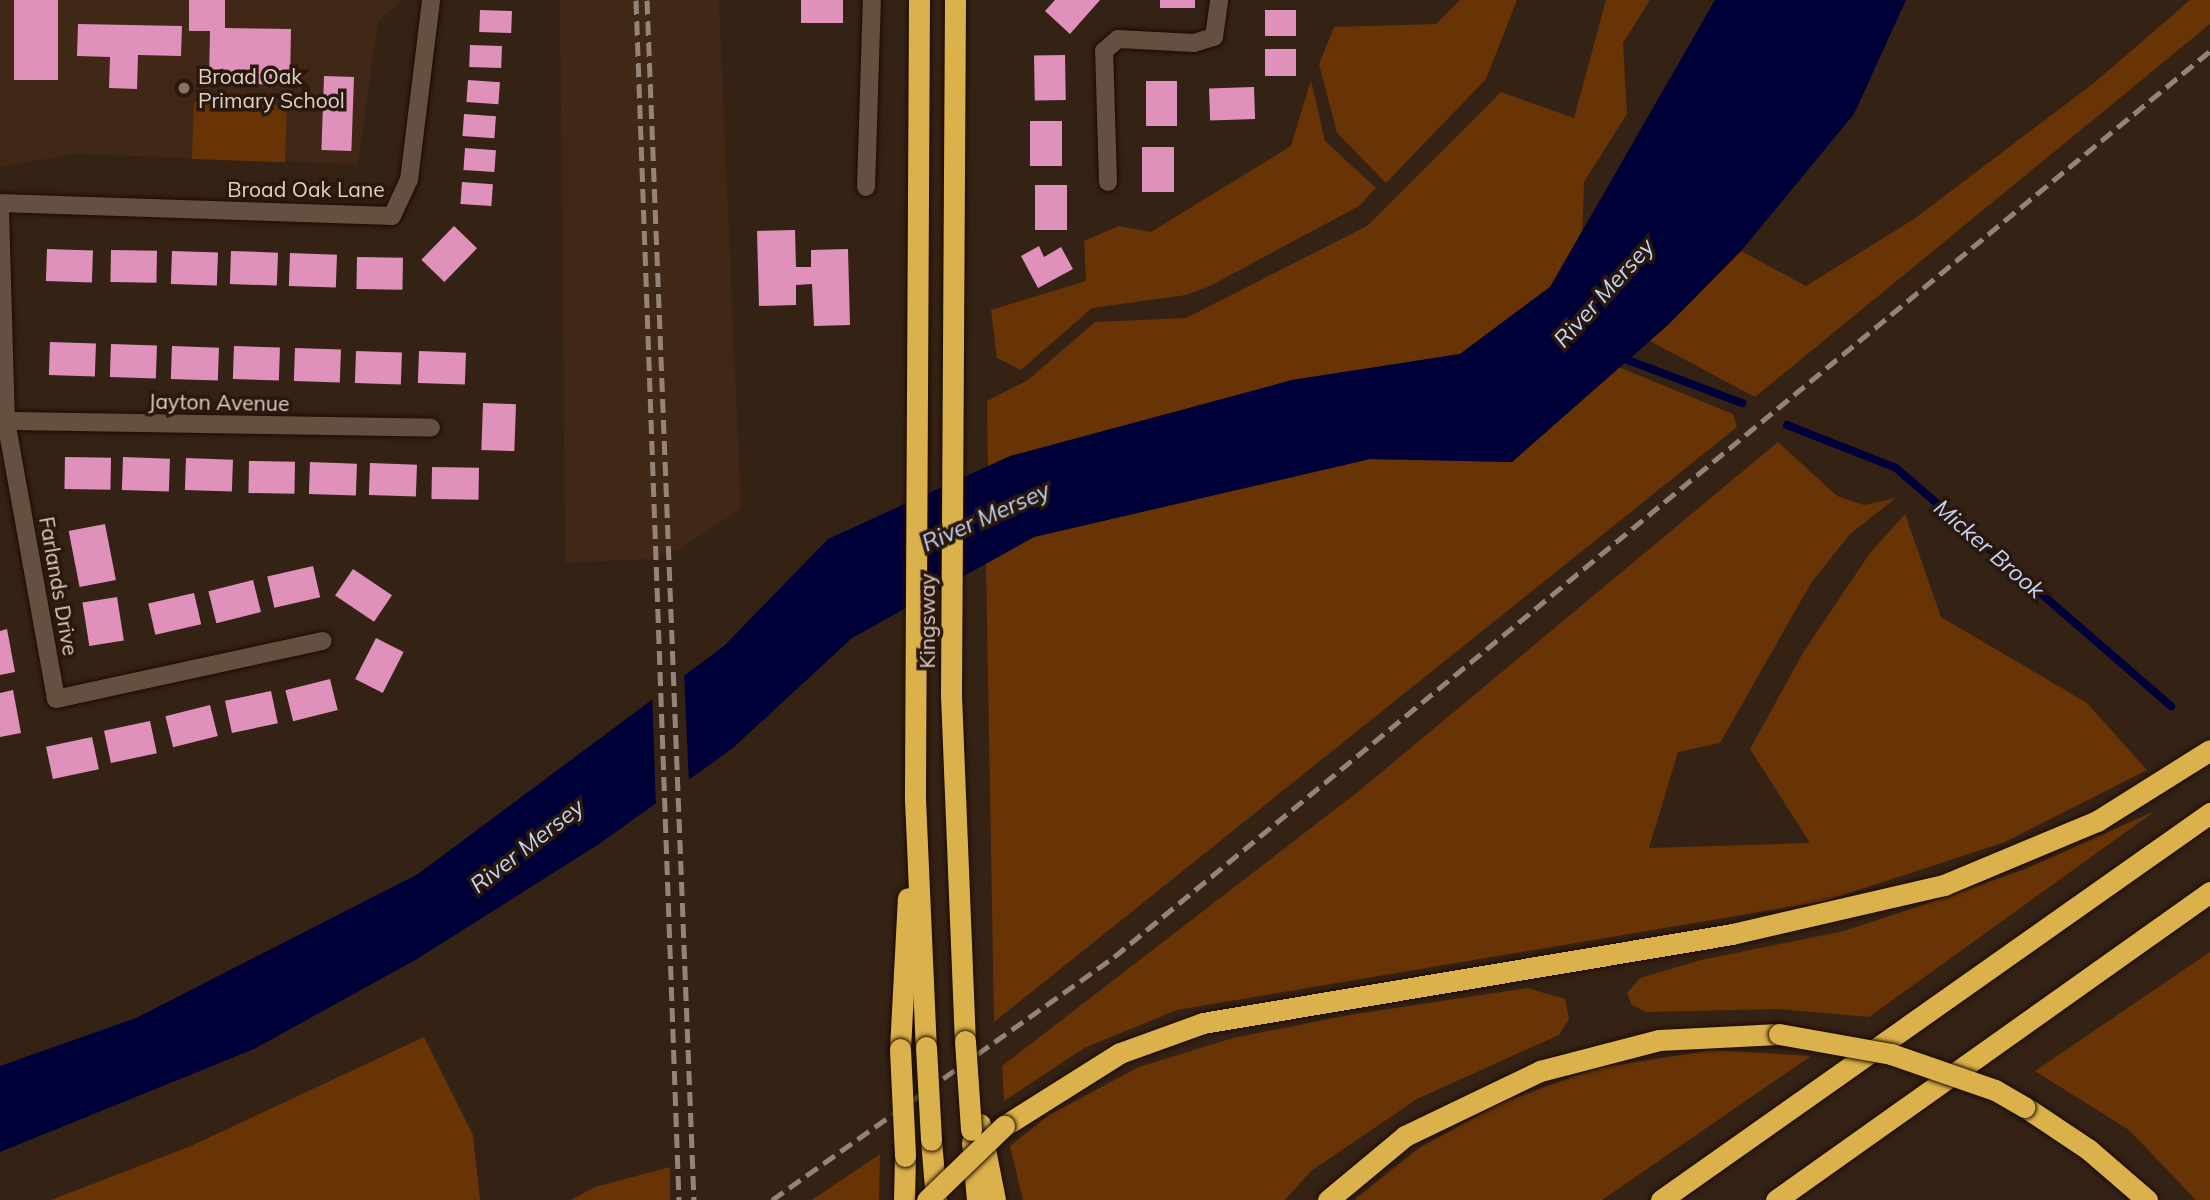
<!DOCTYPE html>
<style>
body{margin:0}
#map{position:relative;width:2210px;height:1200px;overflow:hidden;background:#342215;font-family:Mulish,sans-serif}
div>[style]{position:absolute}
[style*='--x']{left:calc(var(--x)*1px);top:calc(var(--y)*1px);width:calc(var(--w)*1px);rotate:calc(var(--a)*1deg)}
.built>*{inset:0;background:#402716}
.green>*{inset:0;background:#683405;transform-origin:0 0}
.water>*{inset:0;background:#000038}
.pier>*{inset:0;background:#342215}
.stream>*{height:8px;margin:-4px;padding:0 4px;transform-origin:4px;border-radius:4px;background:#000038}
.building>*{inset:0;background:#df91bc;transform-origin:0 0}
.roads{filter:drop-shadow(0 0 2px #1b0b02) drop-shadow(0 0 2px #1b0b02)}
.street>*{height:18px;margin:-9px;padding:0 9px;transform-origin:9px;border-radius:9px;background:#644f41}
.highway>*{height:21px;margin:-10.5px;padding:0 10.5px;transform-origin:10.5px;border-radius:10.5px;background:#dab14a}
.rail>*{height:5px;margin-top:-2.5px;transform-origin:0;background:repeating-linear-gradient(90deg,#938379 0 14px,transparent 0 21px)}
.bridges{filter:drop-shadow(0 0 2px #1b0b02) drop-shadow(0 0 2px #1b0b02)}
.highway-bridge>*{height:21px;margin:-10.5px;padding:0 10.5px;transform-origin:10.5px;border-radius:10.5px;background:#dab14a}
.dots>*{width:19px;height:19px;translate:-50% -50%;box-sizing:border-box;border:4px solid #2a180c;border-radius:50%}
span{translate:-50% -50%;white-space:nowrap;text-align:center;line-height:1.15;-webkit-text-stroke:7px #2a180c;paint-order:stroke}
.poi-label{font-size:21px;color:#ddd0c8}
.left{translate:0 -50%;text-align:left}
.street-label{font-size:21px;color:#ddd0c8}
.water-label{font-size:23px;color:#c0d5f9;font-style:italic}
</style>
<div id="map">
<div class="built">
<div style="clip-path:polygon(0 0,402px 0,378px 22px,358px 164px,75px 154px,0 167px)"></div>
<div style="clip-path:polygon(560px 0,719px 0,741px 509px,679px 549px,648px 559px,565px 563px)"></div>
</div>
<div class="green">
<div style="clip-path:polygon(1460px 0,1517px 0,1486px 79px,1386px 183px,1337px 133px,1319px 64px,1334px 27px,1436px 24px)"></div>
<div style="clip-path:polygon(1606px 0,1650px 0,1623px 43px,1627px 114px,1584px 182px,1582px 240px,1550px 287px,1460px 354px,1292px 380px,988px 466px,987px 401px,1028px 380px,1095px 322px,1186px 318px,1367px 226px,1501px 92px,1574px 118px)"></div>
<div style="clip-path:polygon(2190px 0,2210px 0,2210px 24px,1755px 397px,1648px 340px,1741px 251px,1806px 286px,1914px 219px,2094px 83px)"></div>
<div style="clip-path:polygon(1311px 80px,1325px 141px,1376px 188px,1359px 206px,1210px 286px,1186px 295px,1092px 308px,1021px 370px,997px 358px,991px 310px,1086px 281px,1084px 241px,1119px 226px,1151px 232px,1291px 146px)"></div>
<div style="left:194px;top:102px;width:93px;height:57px;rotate:2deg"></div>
<div style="clip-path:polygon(1616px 366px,1733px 414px,1737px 427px,994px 1022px,986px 563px,1034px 537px,1370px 459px,1512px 462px)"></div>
<div style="clip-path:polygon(1778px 442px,1837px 496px,1864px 505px,1896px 498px,1850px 534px,1811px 583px,1720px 743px,1678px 752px,1649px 848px,1810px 843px,1750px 749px,1804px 651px,1870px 553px,1905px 514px,1941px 617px,2087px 703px,2147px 770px,2005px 842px,1825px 901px,1177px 1010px,1084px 1048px,1004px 1101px,1002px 1066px,1359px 791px)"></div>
<div style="clip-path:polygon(2155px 811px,1869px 1017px,1778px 1009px,1646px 1012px,1632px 1005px,1627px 993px,1640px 978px,1701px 960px,1844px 931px,1923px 905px,2025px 869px)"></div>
<div style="clip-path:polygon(2210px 952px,2210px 1200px,2196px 1200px,2129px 1130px,2035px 1071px)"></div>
<div style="clip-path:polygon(1527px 988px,1565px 999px,1569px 1019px,1559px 1035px,1417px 1099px,1311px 1171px,1285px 1200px,1023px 1200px,1010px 1146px,1049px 1115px,1139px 1067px,1233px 1038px,1349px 1015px)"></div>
<div style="clip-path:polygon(424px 1037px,473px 1135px,480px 1200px,51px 1200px,191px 1146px)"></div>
<div style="clip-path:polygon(1714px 1050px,1811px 1056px,1602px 1200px,1354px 1200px,1419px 1148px,1501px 1103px,1597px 1068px)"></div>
<div style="clip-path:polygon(880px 1154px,879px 1200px,812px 1200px)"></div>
<div style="clip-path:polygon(670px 1167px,670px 1200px,571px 1200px,595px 1187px)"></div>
</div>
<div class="water">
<div style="clip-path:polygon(1715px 0,1906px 0,1854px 114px,1741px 251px,1669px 324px,1512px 462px,1370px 459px,1034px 537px,852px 638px,733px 748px,599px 844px,417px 959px,254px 1049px,0 1152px,0 1066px,136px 1018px,418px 874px,724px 646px,828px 539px,1010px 456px,1292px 380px,1460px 354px,1550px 287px)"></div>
</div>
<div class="pier">
<div style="clip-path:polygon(684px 671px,689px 784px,656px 808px,652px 694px)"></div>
</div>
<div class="stream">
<div style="--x:1617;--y:356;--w:134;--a:20.6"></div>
<div style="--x:1787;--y:425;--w:117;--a:21.5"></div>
<div style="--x:1896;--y:468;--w:364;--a:40.9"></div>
</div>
<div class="building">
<div style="left:14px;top:0;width:44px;height:80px"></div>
<div style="clip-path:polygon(189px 0,225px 0,225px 28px,291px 29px,290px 85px,209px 83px,210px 31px,189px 31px)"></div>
<div style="left:801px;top:0;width:42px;height:23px"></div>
<div style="clip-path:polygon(1055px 0,1100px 0,1070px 34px,1045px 11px)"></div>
<div style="left:1160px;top:0;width:35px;height:8px"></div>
<div style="left:480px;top:10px;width:32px;height:22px;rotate:2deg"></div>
<div style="left:1296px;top:10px;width:26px;height:31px;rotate:90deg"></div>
<div style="clip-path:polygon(78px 24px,182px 26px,181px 56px,138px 55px,137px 89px,109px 88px,110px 57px,77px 56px)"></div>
<div style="left:470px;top:45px;width:32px;height:22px;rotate:2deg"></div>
<div style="left:1296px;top:49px;width:27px;height:31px;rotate:90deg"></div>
<div style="left:1065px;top:55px;width:45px;height:31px;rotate:89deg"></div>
<div style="left:324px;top:76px;width:30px;height:74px;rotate:2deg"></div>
<div style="left:468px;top:80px;width:32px;height:22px;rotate:4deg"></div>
<div style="left:1146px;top:81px;width:31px;height:45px"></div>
<div style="left:1254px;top:87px;width:32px;height:45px;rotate:88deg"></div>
<div style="left:464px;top:114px;width:32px;height:22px;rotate:4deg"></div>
<div style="left:1030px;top:121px;width:32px;height:45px"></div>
<div style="left:1142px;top:147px;width:32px;height:45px"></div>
<div style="left:465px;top:148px;width:31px;height:22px;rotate:4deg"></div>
<div style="left:462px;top:182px;width:31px;height:22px;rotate:4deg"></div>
<div style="left:1035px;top:185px;width:32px;height:45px"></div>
<div style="left:454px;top:226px;width:32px;height:47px;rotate:44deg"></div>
<div style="clip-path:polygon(795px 230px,796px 267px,811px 267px,811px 250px,848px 249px,850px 325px,814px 326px,812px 284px,796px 285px,796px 305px,759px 306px,757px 231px)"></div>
<div style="clip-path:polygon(1039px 246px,1044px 257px,1061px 247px,1073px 269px,1038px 288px,1021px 256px)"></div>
<div style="left:47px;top:249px;width:46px;height:32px;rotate:2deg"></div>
<div style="left:111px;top:250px;width:46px;height:32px;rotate:1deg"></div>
<div style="left:172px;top:251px;width:46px;height:33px;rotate:2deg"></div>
<div style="left:231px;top:251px;width:47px;height:33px;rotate:2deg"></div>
<div style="left:290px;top:253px;width:47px;height:33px;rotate:2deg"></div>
<div style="left:357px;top:257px;width:46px;height:32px;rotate:1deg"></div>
<div style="left:50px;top:342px;width:46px;height:33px;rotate:2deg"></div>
<div style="left:111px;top:344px;width:46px;height:33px;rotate:2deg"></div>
<div style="left:172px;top:346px;width:47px;height:33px;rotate:2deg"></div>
<div style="left:234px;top:346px;width:46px;height:33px;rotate:2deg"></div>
<div style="left:295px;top:348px;width:46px;height:33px;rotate:2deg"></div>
<div style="left:356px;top:351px;width:46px;height:32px;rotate:2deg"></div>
<div style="left:419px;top:351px;width:47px;height:32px;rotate:2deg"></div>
<div style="left:483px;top:403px;width:33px;height:47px;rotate:2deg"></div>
<div style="left:65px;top:457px;width:46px;height:32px;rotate:1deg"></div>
<div style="left:123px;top:457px;width:47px;height:33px;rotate:2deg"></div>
<div style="left:186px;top:458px;width:47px;height:32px;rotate:2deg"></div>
<div style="left:249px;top:461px;width:46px;height:32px;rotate:1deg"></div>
<div style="left:310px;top:462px;width:47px;height:32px;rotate:2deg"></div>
<div style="left:370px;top:463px;width:47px;height:32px;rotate:2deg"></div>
<div style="left:432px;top:467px;width:47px;height:32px;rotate:1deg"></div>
<div style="left:105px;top:524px;width:57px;height:37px;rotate:79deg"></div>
<div style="left:313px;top:566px;width:32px;height:47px;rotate:77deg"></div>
<div style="left:353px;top:569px;width:47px;height:32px;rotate:34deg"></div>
<div style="left:253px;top:580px;width:33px;height:46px;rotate:76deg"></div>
<div style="left:194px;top:593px;width:32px;height:47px;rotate:77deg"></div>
<div style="left:117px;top:597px;width:44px;height:35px;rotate:81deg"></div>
<div style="clip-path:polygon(7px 629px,15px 672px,0 675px,0 631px)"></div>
<div style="left:376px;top:638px;width:31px;height:46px;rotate:27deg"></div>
<div style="left:330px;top:679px;width:32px;height:46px;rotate:76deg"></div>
<div style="clip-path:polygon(13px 690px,21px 733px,0 737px,0 693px)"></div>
<div style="left:271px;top:691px;width:33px;height:47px;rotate:78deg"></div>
<div style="left:210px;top:705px;width:32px;height:46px;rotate:76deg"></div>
<div style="left:150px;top:721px;width:33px;height:47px;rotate:78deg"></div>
<div style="left:92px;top:737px;width:33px;height:47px;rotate:78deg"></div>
</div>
<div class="roads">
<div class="street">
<div style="--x:1108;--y:182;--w:131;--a:-91.7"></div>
<div style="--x:1104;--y:51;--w:18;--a:-41"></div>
<div style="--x:1118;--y:39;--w:76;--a:3"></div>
<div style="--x:1194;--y:43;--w:21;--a:-17"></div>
<div style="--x:1214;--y:37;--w:37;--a:-82"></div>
<div style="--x:866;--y:187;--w:187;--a:-88.2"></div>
<div style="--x:0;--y:203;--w:392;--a:1.9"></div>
<div style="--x:392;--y:216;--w:40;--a:-65"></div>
<div style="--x:409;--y:180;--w:181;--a:-83"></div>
<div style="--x:0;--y:210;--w:211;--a:88.4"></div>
<div style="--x:6;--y:421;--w:282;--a:79.8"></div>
<div style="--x:56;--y:699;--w:273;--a:-12.3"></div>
<div style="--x:6;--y:421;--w:425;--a:0.9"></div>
</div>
<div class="highway">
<div style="--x:919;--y:0;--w:799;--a:90.29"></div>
<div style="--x:915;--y:799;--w:248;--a:87.5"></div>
<div style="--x:955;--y:0;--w:695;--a:90.33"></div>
<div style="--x:951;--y:695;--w:346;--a:87.7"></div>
<div style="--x:900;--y:1049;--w:151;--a:-87"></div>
<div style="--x:2025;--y:1107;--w:76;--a:33.7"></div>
<div style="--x:2088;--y:1149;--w:78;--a:40.8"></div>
<div style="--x:980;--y:1124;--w:77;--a:78.8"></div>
<div style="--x:1004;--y:1126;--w:137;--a:-32.2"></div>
<div style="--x:1120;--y:1053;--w:88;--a:-19.9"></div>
<div style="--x:1203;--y:1023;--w:536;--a:-9.55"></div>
<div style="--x:1732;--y:934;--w:218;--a:-13"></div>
<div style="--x:1944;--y:885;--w:166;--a:-22.7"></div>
<div style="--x:2097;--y:821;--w:133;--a:-32.1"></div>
<div style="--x:931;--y:1140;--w:60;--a:85.2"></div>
<div style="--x:972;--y:1142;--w:58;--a:85.1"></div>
<div style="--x:904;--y:1200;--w:44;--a:-88.7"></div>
<div style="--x:1328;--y:1200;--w:100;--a:-39.7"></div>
<div style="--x:1405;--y:1136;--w:150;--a:-25.7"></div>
<div style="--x:1540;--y:1071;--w:123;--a:-14.6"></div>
<div style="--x:1659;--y:1040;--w:120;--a:-2.9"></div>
<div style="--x:1661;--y:1200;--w:672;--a:-35.18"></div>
<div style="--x:1776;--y:1200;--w:532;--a:-35.36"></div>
</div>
</div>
<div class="rail">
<div style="--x:636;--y:0;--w:1201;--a:87.95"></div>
<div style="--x:647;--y:0;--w:1201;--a:87.76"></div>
<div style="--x:772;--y:1200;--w:420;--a:-35.4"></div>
<div style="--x:1114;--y:957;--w:1422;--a:-39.58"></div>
</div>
<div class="bridges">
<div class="highway-bridge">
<div style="--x:1779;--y:1034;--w:114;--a:10.1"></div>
<div style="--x:1891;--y:1054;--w:110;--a:19.1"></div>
<div style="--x:1995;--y:1090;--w:34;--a:30"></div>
<div style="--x:965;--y:1041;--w:89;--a:86.1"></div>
<div style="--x:926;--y:1047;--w:93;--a:86.9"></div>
<div style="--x:900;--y:1049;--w:107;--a:87.3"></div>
<div style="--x:927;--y:1200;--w:107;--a:-43.9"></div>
</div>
</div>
<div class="dots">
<div style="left:184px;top:88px;background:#8d6e63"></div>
</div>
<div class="poi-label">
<span class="left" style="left:198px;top:88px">Broad Oak<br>Primary School</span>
</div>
<div class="street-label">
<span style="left:306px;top:189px">Broad Oak Lane</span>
<span style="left:219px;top:402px;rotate:1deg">Jayton Avenue</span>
<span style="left:59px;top:586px;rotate:80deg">Farlands Drive</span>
<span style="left:927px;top:621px;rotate:-90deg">Kingsway</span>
</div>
<div class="water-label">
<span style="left:1604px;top:293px;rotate:-48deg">River Mersey</span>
<span style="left:986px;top:517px;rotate:-24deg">River Mersey</span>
<span style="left:1989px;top:549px;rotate:41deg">Micker Brook</span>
<span style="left:527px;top:846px;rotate:-38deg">River Mersey</span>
</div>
</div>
